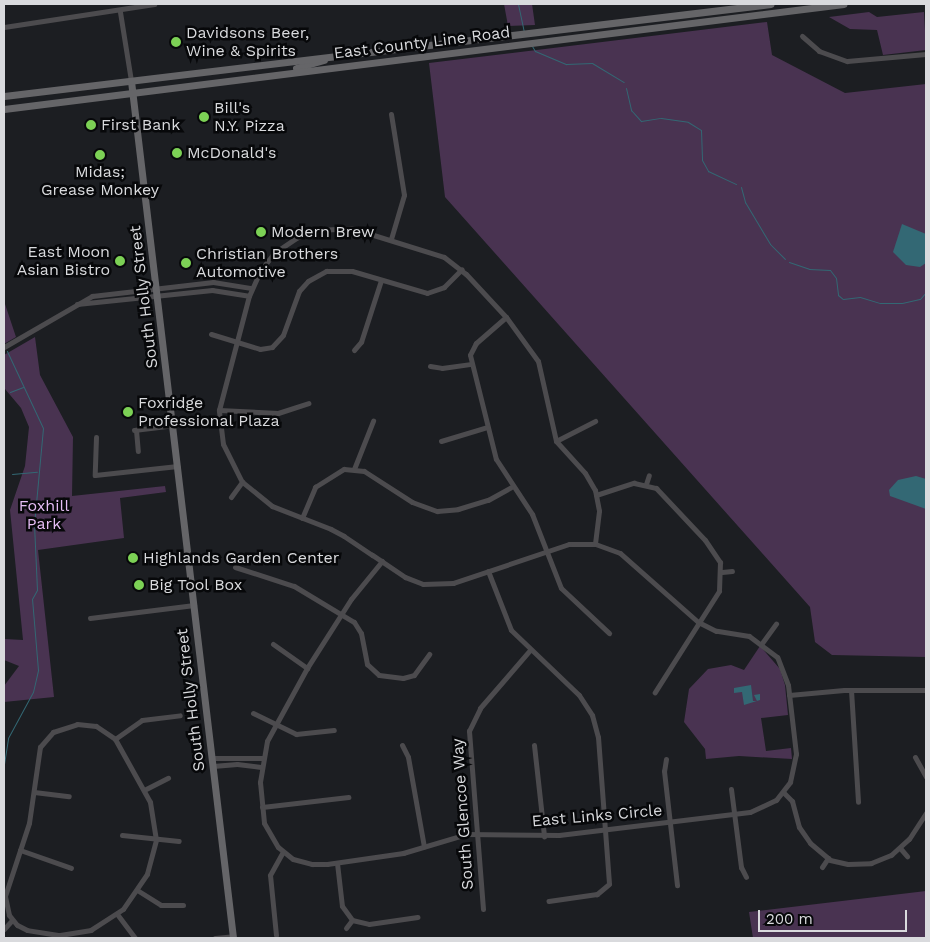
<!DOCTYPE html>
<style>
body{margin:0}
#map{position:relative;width:930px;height:942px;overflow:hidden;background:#1c1e22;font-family:"Work Sans",sans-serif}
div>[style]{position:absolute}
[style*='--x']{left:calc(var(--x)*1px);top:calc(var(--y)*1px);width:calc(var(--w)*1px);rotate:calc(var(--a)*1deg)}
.green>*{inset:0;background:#493351}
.water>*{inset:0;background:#336874}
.stream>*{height:1px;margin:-0.5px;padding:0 0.5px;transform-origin:0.5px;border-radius:0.5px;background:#336874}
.street>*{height:5px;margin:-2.5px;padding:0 2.5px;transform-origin:2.5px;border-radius:2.5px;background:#4c4b4e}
.secondary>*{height:7px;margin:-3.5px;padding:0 3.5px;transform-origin:3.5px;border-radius:3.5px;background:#656568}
.dots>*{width:14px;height:14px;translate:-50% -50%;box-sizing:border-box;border:2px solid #07080a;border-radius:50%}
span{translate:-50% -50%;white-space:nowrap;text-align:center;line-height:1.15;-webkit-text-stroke:5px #07080a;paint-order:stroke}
.poi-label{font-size:16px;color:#d9dadd}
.left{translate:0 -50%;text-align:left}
.right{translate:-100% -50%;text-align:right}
.street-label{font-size:16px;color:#d9dadd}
.park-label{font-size:16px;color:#e6bdf6}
.frame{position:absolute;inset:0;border:5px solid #d9dadd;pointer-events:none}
.scale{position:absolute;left:758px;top:910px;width:149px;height:22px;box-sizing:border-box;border:2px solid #d9dadd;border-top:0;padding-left:6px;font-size:15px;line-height:18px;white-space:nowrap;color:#d9dadd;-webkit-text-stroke:4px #07080a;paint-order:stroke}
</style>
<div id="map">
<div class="green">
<div style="clip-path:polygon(504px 4px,532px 4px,535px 25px,508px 26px)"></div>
<div style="clip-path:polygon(869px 12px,877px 17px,924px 12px,926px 50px,883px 55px,877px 30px,850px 29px,829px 17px)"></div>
<div style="clip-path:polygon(767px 22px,772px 55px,845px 93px,926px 84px,926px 657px,832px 655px,815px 642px,810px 607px,445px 197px,429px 63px)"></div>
<div style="clip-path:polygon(4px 301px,16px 337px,4px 344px)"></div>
<div style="clip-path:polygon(35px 337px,40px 375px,73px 437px,72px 496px,165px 486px,166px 492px,120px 498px,124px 538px,38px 550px,54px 697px,4px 702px,4px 686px,19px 666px,4px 660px,5px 639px,23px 640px,10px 510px,25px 466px,29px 427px,21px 408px,5px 389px,4px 355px)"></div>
<div style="clip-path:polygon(760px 646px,780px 669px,785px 685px,788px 715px,761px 718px,766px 751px,791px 748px,792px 759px,739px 756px,706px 759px,705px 749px,684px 722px,689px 689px,708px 669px,731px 665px,744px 670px)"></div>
<div style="clip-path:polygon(926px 891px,926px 938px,753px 938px,749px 912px)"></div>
</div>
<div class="water">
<div style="clip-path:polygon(902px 224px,926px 234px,926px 263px,920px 267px,906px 265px,893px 252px)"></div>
<div style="clip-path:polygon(916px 476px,926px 479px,926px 509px,890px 496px,889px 490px,898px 480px)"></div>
<div style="clip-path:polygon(751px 685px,753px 701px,757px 701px,754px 695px,760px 694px,760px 700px,744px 705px,742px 692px,734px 693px,734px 688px)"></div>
</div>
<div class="stream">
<div style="--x:518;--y:4;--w:29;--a:78"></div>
<div style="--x:532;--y:46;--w:6;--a:59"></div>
<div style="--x:535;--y:51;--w:34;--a:23"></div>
<div style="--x:566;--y:64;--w:26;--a:-2"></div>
<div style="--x:592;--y:63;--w:37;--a:31"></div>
<div style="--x:626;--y:88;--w:23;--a:77"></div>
<div style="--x:631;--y:110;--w:15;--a:48"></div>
<div style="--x:641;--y:121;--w:20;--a:-9"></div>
<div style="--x:661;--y:118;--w:27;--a:8"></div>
<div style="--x:688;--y:122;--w:15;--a:32"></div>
<div style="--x:701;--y:130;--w:30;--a:88"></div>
<div style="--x:702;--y:160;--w:13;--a:61"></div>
<div style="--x:708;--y:171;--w:31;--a:25"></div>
<div style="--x:741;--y:187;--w:16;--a:75"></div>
<div style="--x:745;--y:202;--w:49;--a:59.2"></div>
<div style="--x:770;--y:244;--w:21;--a:45"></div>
<div style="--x:789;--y:262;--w:21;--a:19"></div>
<div style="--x:809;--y:269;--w:21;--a:3"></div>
<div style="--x:830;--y:270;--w:10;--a:53"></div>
<div style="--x:836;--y:278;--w:17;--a:83"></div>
<div style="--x:838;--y:295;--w:6;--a:39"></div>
<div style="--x:843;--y:299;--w:17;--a:-7"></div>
<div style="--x:860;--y:297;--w:21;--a:17"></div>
<div style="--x:880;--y:303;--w:22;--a:0"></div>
<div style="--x:902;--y:303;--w:18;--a:-13"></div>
<div style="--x:920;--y:299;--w:9;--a:-49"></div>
<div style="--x:10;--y:392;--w:14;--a:-21"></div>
<div style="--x:12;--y:474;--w:25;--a:-5"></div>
<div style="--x:4;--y:764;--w:26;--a:-81"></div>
<div style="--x:8;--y:738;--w:52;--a:-61.5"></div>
<div style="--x:33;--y:692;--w:23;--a:-77"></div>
<div style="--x:38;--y:670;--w:71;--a:-94.8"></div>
<div style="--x:32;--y:599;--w:10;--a:-61"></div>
<div style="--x:37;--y:590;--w:65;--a:-92.6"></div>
<div style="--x:34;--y:525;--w:97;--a:-84.7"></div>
<div style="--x:43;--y:428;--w:85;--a:-115.1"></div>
</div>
<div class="street">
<div style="--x:120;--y:12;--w:70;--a:80.9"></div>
<div style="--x:4;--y:27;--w:152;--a:-8.7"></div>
<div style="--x:802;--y:36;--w:23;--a:41"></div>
<div style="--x:819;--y:51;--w:30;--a:20"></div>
<div style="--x:847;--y:61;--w:79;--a:-5.1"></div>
<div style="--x:391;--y:114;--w:82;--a:80.9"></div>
<div style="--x:404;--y:195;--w:46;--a:106.5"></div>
<div style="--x:77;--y:304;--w:136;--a:-5.9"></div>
<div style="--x:212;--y:290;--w:37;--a:9"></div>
<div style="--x:506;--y:317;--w:40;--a:139"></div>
<div style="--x:476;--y:343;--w:13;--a:117"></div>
<div style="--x:470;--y:355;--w:107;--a:76"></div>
<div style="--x:496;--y:459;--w:66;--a:56.8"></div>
<div style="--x:532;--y:514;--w:79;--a:68.6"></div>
<div style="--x:561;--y:588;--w:66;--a:43.2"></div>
<div style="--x:211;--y:334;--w:51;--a:17"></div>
<div style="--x:260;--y:349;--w:12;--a:-9"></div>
<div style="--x:272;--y:347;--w:16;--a:-47"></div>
<div style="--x:283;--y:335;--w:47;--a:-70"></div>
<div style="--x:299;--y:291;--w:13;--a:-48"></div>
<div style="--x:308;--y:281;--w:21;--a:-29"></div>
<div style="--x:326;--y:271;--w:26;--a:0"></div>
<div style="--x:352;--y:271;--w:78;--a:16.3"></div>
<div style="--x:427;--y:293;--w:18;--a:-19"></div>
<div style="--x:444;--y:287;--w:25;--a:-45"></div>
<div style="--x:4;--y:347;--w:102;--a:-30.1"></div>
<div style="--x:92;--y:296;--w:122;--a:-6.6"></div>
<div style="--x:213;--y:282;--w:39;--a:9"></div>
<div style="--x:354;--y:350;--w:11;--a:-49"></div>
<div style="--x:361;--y:342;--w:65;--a:-72.1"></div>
<div style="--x:430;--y:366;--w:12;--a:9"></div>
<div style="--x:442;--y:368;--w:28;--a:-8"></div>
<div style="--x:219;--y:410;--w:59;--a:2.9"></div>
<div style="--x:278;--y:413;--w:32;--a:-18"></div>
<div style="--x:134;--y:430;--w:39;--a:-7"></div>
<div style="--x:136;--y:430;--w:21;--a:85"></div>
<div style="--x:96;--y:437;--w:38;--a:92"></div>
<div style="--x:95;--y:475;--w:83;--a:-6.2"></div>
<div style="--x:441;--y:441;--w:48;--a:-16.9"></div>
<div style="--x:556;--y:441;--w:44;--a:-27.1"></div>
<div style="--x:354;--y:469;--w:52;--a:-68.4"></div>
<div style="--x:646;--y:484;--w:9;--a:-72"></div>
<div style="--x:596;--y:495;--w:40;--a:-18"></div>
<div style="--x:634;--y:483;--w:23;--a:13"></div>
<div style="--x:656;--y:488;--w:71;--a:46.7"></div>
<div style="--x:705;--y:540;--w:27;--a:56"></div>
<div style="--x:720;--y:562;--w:29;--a:92"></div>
<div style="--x:719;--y:591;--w:120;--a:122.4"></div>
<div style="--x:231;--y:497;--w:19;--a:-54"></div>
<div style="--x:302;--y:518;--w:34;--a:-67"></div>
<div style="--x:315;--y:487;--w:34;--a:-32"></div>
<div style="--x:344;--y:469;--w:20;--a:6"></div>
<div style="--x:364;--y:471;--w:57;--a:32.9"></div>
<div style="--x:412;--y:502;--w:27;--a:20"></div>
<div style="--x:437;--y:511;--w:21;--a:-5"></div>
<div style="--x:458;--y:509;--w:31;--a:-17"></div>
<div style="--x:488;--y:500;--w:26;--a:-29"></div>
<div style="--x:382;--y:561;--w:49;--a:129.2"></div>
<div style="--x:351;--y:599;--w:82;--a:122.5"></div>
<div style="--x:307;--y:668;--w:83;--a:118.7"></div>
<div style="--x:267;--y:741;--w:42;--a:99.7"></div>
<div style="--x:260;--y:782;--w:41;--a:84.4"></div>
<div style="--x:264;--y:823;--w:28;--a:60"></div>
<div style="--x:278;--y:847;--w:19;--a:39"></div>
<div style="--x:293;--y:859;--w:20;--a:15"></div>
<div style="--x:312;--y:864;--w:15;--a:0"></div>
<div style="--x:327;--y:864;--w:77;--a:-8.2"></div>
<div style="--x:403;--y:853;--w:67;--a:-16.5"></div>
<div style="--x:467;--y:834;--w:92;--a:0.6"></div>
<div style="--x:559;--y:835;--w:192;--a:-6.9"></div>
<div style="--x:750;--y:812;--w:29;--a:-25"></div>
<div style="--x:776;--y:800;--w:23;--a:-52"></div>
<div style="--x:790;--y:782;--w:29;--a:-78"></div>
<div style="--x:796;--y:754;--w:69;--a:-96.6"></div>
<div style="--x:788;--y:685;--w:30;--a:-111"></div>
<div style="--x:777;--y:657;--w:35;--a:-143"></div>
<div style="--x:749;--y:636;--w:33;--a:-171"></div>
<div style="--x:716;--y:631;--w:20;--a:-153"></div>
<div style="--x:698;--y:622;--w:104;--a:-138.5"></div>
<div style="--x:620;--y:553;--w:27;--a:-160"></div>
<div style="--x:595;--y:544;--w:26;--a:180"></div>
<div style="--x:569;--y:544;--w:122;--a:161.4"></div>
<div style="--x:453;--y:583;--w:30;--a:178"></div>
<div style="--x:423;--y:584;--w:19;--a:-159"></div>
<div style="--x:405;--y:577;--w:40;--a:-146"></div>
<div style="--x:372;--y:555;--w:34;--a:-146"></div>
<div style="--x:344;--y:536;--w:15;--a:-152"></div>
<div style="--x:331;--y:529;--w:63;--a:-158.7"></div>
<div style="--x:272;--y:506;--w:38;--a:-141"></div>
<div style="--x:242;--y:482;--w:42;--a:-116.6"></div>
<div style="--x:223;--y:444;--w:34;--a:-97"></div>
<div style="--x:219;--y:410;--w:118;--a:-75.3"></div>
<div style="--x:249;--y:296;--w:27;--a:-66"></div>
<div style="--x:260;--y:271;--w:23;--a:-52"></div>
<div style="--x:274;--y:253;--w:27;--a:-34"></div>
<div style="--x:296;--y:238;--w:22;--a:-21"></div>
<div style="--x:317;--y:230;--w:34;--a:-3"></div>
<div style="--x:351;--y:228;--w:97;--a:17.3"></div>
<div style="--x:444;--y:257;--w:28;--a:38"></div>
<div style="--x:466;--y:274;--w:59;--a:47.1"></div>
<div style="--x:506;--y:317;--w:54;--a:54"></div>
<div style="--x:538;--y:361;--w:82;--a:77.3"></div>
<div style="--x:556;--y:441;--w:43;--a:47.8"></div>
<div style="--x:585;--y:473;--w:20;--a:60"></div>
<div style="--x:595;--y:490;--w:21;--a:79"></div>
<div style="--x:599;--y:511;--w:33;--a:97"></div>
<div style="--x:235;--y:567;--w:62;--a:17.9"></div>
<div style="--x:294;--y:586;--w:70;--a:31"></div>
<div style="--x:354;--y:622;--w:13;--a:58"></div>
<div style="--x:361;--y:633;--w:32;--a:79"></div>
<div style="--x:367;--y:664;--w:16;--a:43"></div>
<div style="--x:379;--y:675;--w:24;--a:7"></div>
<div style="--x:403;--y:678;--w:11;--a:-15"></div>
<div style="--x:414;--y:675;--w:26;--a:-54"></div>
<div style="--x:488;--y:571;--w:63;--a:68.7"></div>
<div style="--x:511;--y:630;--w:94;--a:43.7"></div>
<div style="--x:579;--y:695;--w:24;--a:57"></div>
<div style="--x:592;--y:715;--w:23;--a:75"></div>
<div style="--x:598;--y:737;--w:147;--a:85.7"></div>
<div style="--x:609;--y:884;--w:16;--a:140"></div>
<div style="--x:597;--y:894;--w:49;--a:171.9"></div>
<div style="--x:722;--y:572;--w:10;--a:-6"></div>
<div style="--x:90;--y:618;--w:105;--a:-7.1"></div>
<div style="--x:762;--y:643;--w:24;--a:-54"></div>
<div style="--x:273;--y:644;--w:42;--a:35.2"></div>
<div style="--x:851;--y:690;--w:112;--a:86.4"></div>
<div style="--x:789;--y:695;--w:55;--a:-5.2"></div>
<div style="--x:844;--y:690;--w:82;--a:0"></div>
<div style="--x:253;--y:713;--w:48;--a:26"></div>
<div style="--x:296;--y:734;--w:38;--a:-6"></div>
<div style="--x:77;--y:724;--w:19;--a:6"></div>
<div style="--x:96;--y:726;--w:23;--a:34"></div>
<div style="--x:115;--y:739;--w:72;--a:60.9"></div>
<div style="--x:150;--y:802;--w:38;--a:81"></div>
<div style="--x:156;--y:840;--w:35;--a:105"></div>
<div style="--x:147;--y:874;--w:42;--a:124.4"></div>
<div style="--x:123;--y:909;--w:38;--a:147"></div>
<div style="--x:91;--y:930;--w:33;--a:171"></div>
<div style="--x:58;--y:935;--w:31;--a:-171"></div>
<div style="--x:27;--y:930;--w:11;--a:-153"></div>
<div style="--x:17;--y:925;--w:13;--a:-129"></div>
<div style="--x:9;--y:915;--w:19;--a:-102"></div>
<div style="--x:5;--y:896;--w:77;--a:-71.8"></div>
<div style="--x:29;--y:823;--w:77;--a:-81.8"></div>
<div style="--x:40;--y:747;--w:20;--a:-49"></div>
<div style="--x:53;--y:732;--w:25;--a:-18"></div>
<div style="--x:115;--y:739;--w:33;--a:-35"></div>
<div style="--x:142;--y:720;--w:38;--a:-7"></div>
<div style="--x:402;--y:745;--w:13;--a:63"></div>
<div style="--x:408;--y:757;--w:91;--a:79.9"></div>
<div style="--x:534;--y:745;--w:92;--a:83.7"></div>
<div style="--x:915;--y:757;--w:23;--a:61"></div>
<div style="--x:212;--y:758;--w:50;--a:0"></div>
<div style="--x:666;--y:759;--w:12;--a:99"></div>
<div style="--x:664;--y:771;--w:115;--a:83.5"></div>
<div style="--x:213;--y:766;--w:24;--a:-5"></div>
<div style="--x:237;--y:764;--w:24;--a:7"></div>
<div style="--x:731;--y:789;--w:79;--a:82.7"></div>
<div style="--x:741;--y:867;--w:11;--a:63"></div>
<div style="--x:144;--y:790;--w:27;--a:-27"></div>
<div style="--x:34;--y:792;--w:35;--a:7"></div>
<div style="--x:783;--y:792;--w:13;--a:45"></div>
<div style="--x:792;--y:801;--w:27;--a:75"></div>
<div style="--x:799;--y:827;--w:19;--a:55"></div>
<div style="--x:810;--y:843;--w:26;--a:40"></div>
<div style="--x:830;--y:860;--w:18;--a:13"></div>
<div style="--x:848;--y:864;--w:23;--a:-2"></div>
<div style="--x:871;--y:863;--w:22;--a:-22"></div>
<div style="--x:891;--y:855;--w:24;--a:-42"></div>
<div style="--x:909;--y:839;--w:31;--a:-57"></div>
<div style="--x:262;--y:807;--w:87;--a:-6.6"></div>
<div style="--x:122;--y:835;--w:57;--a:6"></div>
<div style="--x:900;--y:848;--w:11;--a:49"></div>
<div style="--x:20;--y:850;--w:54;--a:19.4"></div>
<div style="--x:337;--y:863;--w:43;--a:83.4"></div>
<div style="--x:342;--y:906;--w:17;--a:54"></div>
<div style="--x:352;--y:920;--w:17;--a:13"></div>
<div style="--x:369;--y:924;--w:49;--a:-8.3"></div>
<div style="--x:822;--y:867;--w:11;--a:-56"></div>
<div style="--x:137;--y:890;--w:28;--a:32"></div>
<div style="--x:161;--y:905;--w:22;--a:0"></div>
<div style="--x:483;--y:909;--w:179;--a:-94.5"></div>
<div style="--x:469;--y:731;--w:25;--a:-64"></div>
<div style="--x:480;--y:708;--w:77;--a:-49.2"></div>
<div style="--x:117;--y:914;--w:30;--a:53"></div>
<div style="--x:346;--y:928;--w:10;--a:-53"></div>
<div style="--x:4;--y:929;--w:12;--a:-48"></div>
<div style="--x:276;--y:935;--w:60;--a:-95.7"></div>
<div style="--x:270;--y:875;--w:26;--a:-61"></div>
<div style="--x:215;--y:938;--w:18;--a:-6"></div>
</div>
<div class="secondary">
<div style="--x:296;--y:68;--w:29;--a:-16"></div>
<div style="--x:131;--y:81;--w:863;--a:83.21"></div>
<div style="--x:4;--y:96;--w:772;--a:-6.84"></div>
<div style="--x:4;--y:109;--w:846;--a:-7.13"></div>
</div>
<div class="dots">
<div style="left:176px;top:42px;background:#7cd155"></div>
<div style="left:204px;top:117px;background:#7cd155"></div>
<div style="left:91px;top:125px;background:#7cd155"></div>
<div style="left:177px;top:153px;background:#7cd155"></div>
<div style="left:100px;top:155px;background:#7cd155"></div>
<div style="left:261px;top:232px;background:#7cd155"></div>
<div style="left:120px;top:261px;background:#7cd155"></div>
<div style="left:186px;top:263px;background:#7cd155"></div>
<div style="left:128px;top:412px;background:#7cd155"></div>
<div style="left:133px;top:558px;background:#7cd155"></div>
<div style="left:139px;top:585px;background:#7cd155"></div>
</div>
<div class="poi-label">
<span class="left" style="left:186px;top:42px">Davidsons Beer,<br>Wine &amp; Spirits</span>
<span class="left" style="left:214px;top:117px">Bill's<br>N.Y. Pizza</span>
<span class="left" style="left:101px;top:125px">First Bank</span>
<span class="left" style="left:187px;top:153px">McDonald's</span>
<span style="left:100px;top:181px">Midas;<br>Grease Monkey</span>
<span class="left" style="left:271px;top:232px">Modern Brew</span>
<span class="right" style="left:110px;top:261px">East Moon<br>Asian Bistro</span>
<span class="left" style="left:196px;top:263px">Christian Brothers<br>Automotive</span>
<span class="left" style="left:138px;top:412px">Foxridge<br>Professional Plaza</span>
<span class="left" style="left:143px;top:558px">Highlands Garden Center</span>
<span class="left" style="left:149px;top:585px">Big Tool Box</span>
</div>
<div class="street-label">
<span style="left:422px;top:43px;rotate:-7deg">East County Line Road</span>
<span style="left:144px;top:297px;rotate:-97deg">South Holly Street</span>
<span style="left:191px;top:700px;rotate:-97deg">South Holly Street</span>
<span style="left:463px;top:814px;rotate:-94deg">South Glencoe Way</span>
<span style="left:597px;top:816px;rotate:-5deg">East Links Circle</span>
</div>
<div class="park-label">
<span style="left:44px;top:515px">Foxhill<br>Park</span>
</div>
<div class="frame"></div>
<div class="scale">200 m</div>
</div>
